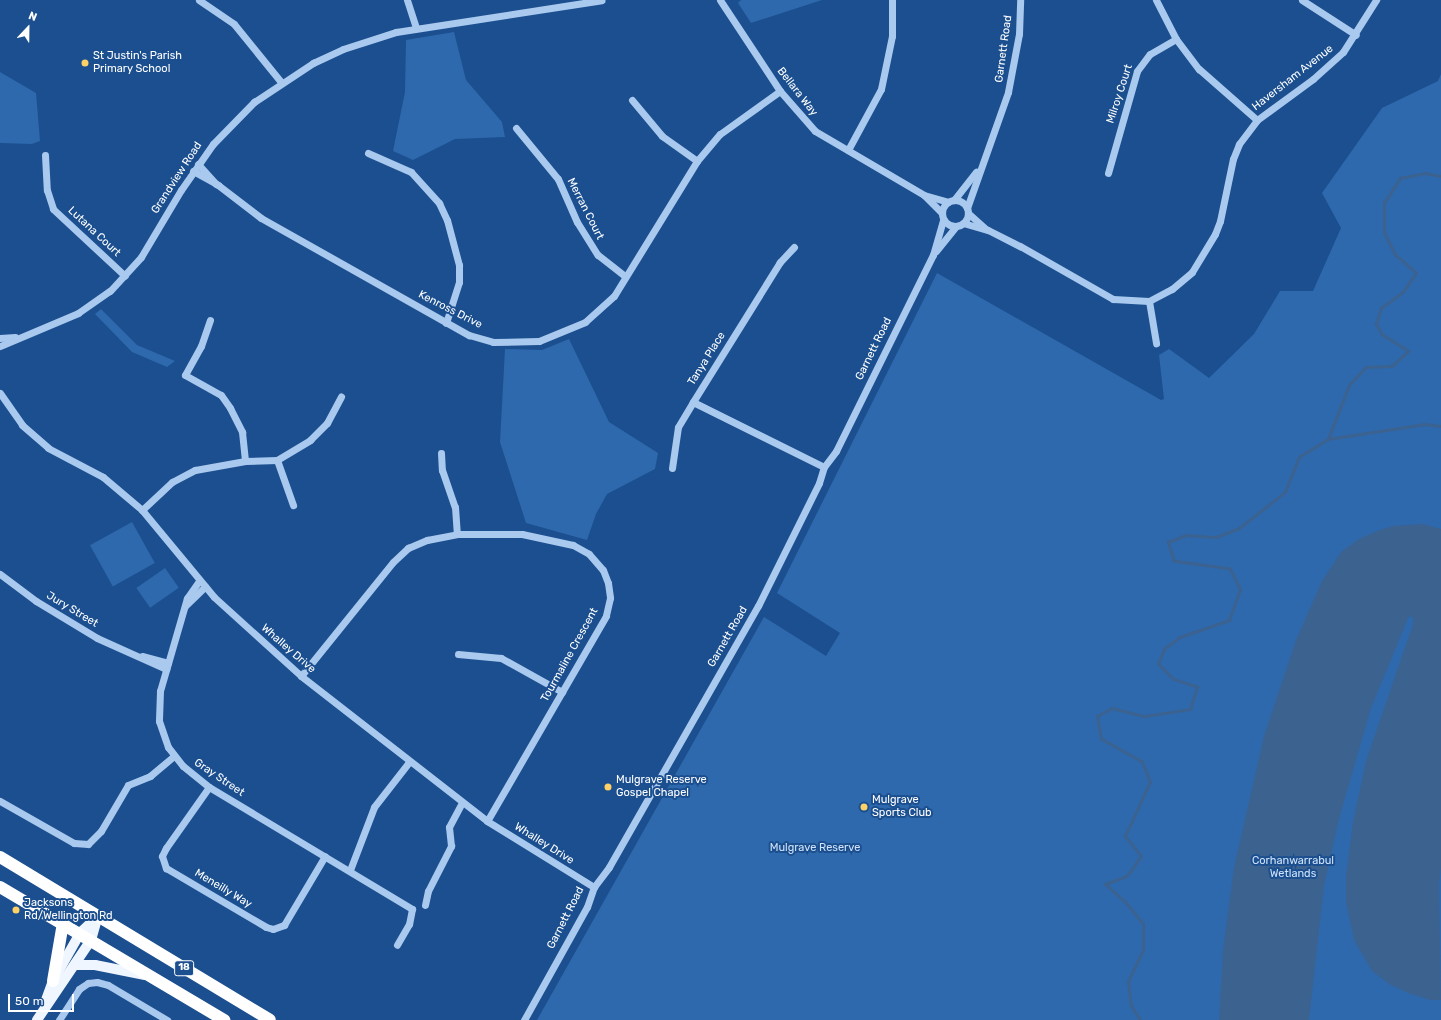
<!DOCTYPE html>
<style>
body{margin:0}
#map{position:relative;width:1441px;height:1020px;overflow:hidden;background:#1b4f8f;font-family:Rubik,sans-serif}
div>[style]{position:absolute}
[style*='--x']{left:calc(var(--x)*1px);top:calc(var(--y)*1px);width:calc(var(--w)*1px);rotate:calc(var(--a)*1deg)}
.green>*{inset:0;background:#2e69ad;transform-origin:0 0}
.water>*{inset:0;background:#3c6290}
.stream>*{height:2.5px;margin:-1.25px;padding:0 1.25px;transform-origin:1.25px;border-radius:1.25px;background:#3c6290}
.minor>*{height:7px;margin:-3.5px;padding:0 3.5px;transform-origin:3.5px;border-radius:3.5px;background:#a9c9ee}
.minor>.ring{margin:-3.5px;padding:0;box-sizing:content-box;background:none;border:7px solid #a9c9ee;border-radius:50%}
.major>*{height:10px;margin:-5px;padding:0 5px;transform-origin:5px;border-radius:5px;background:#f0f6ff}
.highway>*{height:12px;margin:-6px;padding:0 6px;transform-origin:6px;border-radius:6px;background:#fff}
.dots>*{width:11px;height:11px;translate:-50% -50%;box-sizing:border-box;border:2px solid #1b4f8f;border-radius:50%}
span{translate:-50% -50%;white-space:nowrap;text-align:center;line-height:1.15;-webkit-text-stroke:4px #1b4f8f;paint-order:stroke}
.shield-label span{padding:1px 3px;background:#1b4f8f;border:1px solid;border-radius:3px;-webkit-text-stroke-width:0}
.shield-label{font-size:10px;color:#fff;font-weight:700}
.street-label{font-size:11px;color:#fff}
.poi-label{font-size:11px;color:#fff}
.left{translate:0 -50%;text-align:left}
.park-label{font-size:11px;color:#cfe3fa}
.north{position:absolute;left:8px;top:8px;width:40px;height:40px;-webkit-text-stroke:3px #1b4f8f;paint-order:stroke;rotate:22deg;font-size:11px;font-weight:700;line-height:16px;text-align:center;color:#fff}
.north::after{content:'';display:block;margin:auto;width:14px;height:18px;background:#fff;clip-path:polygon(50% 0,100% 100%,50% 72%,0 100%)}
.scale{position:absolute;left:8px;top:994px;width:66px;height:18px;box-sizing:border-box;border:2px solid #fff;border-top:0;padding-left:5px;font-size:12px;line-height:14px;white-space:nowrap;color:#fff;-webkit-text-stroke:3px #1b4f8f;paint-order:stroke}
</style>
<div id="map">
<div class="green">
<div style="clip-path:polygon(741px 0,822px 0,751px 23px,738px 3px)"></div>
<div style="clip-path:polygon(454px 32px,466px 80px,502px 122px,505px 137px,455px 139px,413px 160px,393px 151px,405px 92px,406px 40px)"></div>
<div style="clip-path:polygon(0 72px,36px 93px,40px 141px,32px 144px,0 143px)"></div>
<div style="clip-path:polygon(1441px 74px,1441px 1020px,537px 1020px,764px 617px,826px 656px,840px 633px,777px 593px,937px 273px,1161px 400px,1164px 399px,1159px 355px,1169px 349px,1209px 378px,1254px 334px,1280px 291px,1313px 291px,1341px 228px,1322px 193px,1382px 108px,1438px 81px)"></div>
<div style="clip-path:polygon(101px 309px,137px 345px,175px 361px,167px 367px,132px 352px,95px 314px)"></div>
<div style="clip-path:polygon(569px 339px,609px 422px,658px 453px,655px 469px,607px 494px,596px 514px,587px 540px,526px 523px,500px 442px,505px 349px,542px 350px)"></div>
<div style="left:132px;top:522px;width:47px;height:48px;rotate:61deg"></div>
<div style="left:165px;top:568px;width:24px;height:35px;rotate:55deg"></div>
</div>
<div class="water">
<div style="clip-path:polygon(1423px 524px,1441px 529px,1441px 867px,1439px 885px,1441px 1000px,1430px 1000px,1408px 993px,1389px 984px,1372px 971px,1354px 940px,1346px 902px,1346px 876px,1353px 822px,1366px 761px,1413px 624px,1413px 618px,1409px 616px,1371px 708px,1339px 819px,1324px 886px,1309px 1020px,1219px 1020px,1223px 950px,1234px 867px,1264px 736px,1296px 640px,1322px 581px,1341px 552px,1359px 539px,1377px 531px,1393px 526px)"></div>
</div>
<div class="stream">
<div style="--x:1328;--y:439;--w:98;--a:-8.8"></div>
<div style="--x:1425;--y:424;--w:16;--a:7"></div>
<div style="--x:1140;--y:1020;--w:17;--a:-123"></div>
<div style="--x:1131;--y:1006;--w:25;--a:-97"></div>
<div style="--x:1128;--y:981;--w:34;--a:-64"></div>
<div style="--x:1143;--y:950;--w:26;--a:-90"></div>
<div style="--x:1143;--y:924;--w:27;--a:-129"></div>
<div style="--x:1126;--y:903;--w:28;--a:-138"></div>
<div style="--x:1105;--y:884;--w:23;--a:-20"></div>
<div style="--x:1127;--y:876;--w:24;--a:-55"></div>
<div style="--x:1141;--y:856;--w:26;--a:-129"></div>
<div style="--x:1125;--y:836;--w:60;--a:-65.2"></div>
<div style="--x:1150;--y:782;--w:22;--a:-112"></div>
<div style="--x:1142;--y:762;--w:47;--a:-150.7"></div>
<div style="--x:1101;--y:739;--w:23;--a:-100"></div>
<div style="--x:1097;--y:716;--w:17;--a:-28"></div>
<div style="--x:1112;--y:708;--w:34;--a:14"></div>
<div style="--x:1145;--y:716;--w:46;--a:-8.8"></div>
<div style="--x:1190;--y:709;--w:23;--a:-72"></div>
<div style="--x:1197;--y:687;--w:25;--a:-162"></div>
<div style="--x:1173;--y:679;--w:21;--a:-135"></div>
<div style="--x:1158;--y:664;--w:16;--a:-68"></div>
<div style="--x:1164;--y:649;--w:20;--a:-37"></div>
<div style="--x:1180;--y:637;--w:52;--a:-19.1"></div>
<div style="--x:1229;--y:620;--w:33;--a:-70"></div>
<div style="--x:1240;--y:589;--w:22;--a:-117"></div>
<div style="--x:1230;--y:569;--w:57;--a:-171.9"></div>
<div style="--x:1174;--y:561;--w:20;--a:-108"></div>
<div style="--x:1168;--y:542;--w:19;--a:-21"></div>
<div style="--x:1186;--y:535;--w:30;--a:4"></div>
<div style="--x:1216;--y:537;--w:25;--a:-21"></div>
<div style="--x:1239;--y:528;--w:58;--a:-38"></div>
<div style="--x:1285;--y:492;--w:38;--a:-68"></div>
<div style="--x:1299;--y:457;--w:34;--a:-32"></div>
<div style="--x:1328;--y:439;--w:58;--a:-68.7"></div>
<div style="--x:1349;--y:385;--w:25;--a:-47"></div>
<div style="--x:1366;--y:367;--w:26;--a:-2"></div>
<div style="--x:1392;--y:366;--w:22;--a:-43"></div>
<div style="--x:1408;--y:351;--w:31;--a:-148"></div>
<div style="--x:1382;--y:335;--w:13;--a:-119"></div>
<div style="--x:1376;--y:324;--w:17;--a:-73"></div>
<div style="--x:1381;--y:308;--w:26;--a:-36"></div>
<div style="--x:1402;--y:293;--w:24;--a:-55"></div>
<div style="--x:1416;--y:273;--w:28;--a:-139"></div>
<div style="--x:1395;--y:255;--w:25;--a:-116"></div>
<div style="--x:1384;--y:232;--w:29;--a:-90"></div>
<div style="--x:1384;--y:203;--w:30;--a:-57"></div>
<div style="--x:1400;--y:178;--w:25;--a:-11"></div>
<div style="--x:1425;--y:173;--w:16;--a:11"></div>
</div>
<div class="minor">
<div style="--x:199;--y:0;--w:42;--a:34.4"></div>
<div style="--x:234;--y:24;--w:75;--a:51"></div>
<div style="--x:407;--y:0;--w:29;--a:72"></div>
<div style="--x:720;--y:0;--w:109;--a:56.6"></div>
<div style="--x:780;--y:91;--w:53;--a:48.8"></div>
<div style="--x:815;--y:131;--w:126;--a:30.4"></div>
<div style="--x:924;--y:195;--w:25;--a:16"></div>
<div style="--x:1156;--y:0;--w:44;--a:62.9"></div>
<div style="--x:1176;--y:39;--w:38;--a:53"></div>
<div style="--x:1199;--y:69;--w:77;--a:41.3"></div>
<div style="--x:1302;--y:0;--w:64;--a:32.9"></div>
<div style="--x:632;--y:100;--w:47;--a:50.2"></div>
<div style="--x:662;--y:136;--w:43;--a:35.5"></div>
<div style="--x:516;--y:128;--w:66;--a:50.5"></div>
<div style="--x:558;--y:179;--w:47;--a:66.2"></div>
<div style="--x:577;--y:222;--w:39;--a:58"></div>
<div style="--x:598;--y:255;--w:34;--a:38"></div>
<div style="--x:848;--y:150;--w:69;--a:-61.6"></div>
<div style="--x:881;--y:89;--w:54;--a:-78.3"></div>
<div style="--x:892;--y:36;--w:36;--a:-90"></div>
<div style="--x:368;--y:153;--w:47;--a:23.8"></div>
<div style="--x:411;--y:172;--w:42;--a:47.9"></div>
<div style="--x:439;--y:203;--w:19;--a:65"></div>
<div style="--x:447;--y:220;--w:47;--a:75.1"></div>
<div style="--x:459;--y:265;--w:17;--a:90"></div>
<div style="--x:459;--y:282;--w:43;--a:107.6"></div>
<div style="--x:45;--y:155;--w:35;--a:87"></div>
<div style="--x:47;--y:190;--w:20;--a:72"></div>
<div style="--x:53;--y:209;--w:98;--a:42.9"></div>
<div style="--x:198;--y:164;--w:27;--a:48"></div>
<div style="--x:193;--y:171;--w:29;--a:29"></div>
<div style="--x:218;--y:185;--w:54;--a:37.5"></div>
<div style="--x:261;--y:218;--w:239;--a:29.4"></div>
<div style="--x:469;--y:335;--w:25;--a:16"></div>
<div style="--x:493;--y:342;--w:46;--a:-1.2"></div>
<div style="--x:539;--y:341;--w:50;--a:-22.4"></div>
<div style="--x:585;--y:322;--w:39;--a:-42"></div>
<div style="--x:614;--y:296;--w:158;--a:-58.4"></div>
<div style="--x:697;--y:161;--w:35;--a:-50"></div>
<div style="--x:720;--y:134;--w:74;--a:-35.6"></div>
<div style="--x:1108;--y:173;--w:106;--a:-74.1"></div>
<div style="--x:1137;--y:71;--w:21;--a:-53"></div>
<div style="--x:1150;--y:54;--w:30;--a:-30"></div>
<div style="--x:925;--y:196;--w:24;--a:45"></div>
<div style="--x:954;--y:200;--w:36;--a:-52"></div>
<div class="ring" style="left:942px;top:200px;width:19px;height:19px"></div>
<div style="--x:967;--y:208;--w:123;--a:-70.5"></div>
<div style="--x:1008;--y:92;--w:59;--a:-79.3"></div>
<div style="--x:1019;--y:34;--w:34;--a:-88"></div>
<div style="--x:968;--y:213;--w:24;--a:42"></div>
<div style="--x:963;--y:223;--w:26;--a:16"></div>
<div style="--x:988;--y:230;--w:36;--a:27"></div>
<div style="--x:1020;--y:246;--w:107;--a:29.7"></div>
<div style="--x:1113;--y:299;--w:36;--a:3"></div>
<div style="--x:1149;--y:301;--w:26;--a:-28"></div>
<div style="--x:1172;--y:289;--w:26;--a:-40"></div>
<div style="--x:1192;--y:272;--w:44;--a:-58.8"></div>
<div style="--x:1215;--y:234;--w:14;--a:-69"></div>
<div style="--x:1220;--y:221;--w:63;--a:-78.2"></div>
<div style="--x:1233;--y:159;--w:16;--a:-68"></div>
<div style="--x:1239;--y:144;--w:30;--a:-53"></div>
<div style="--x:1257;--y:120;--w:69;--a:-36.2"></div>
<div style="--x:1313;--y:79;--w:40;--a:-42"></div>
<div style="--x:1343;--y:52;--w:62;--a:-57.6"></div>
<div style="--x:794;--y:247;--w:21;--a:133"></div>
<div style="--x:780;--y:262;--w:165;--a:121.9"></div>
<div style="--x:693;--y:402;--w:146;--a:26.4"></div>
<div style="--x:936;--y:251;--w:32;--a:-51"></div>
<div style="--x:1149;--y:301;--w:43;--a:80.5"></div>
<div style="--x:210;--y:320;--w:28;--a:109"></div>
<div style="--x:201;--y:346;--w:33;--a:119"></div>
<div style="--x:185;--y:375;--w:41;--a:29.1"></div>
<div style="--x:221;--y:395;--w:16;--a:55"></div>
<div style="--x:230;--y:408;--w:27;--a:63"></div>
<div style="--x:242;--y:432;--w:29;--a:84"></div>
<div style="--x:0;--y:338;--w:15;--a:-4"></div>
<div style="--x:0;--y:346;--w:85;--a:-22.9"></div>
<div style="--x:78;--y:313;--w:39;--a:-35"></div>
<div style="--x:110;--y:291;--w:46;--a:-47.6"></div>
<div style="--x:141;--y:257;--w:78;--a:-59.2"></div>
<div style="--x:181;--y:190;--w:56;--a:-55.2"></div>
<div style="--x:213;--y:144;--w:59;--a:-45.7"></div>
<div style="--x:254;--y:102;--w:71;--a:-33.5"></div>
<div style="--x:313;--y:63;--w:33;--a:-25"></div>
<div style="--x:343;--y:49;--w:56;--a:-17.8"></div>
<div style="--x:396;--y:32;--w:208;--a:-8.8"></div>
<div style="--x:0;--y:393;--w:39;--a:55"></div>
<div style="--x:22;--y:425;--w:35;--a:41"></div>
<div style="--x:48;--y:448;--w:62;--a:27.8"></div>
<div style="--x:103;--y:477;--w:51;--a:40.2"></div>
<div style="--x:142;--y:510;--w:113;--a:50.4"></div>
<div style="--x:214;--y:597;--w:118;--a:42.2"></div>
<div style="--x:301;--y:676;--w:236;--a:37.9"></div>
<div style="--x:487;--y:821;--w:126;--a:31.7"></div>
<div style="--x:441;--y:453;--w:17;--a:87"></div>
<div style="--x:442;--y:470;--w:39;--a:71"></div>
<div style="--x:455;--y:507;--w:27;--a:86"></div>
<div style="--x:277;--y:460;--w:48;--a:70.4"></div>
<div style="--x:672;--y:468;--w:41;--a:-81.7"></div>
<div style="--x:678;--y:427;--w:29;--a:-59"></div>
<div style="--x:142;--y:510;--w:41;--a:-43"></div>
<div style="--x:172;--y:482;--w:26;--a:-28"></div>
<div style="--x:195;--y:470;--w:51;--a:-10.2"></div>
<div style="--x:245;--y:461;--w:32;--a:-2"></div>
<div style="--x:277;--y:460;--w:39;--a:-31"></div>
<div style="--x:310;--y:440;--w:24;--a:-45"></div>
<div style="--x:327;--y:423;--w:30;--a:-62"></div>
<div style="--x:0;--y:574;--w:45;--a:36.9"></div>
<div style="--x:36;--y:601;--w:71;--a:31.2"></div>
<div style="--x:97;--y:638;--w:76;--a:24.2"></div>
<div style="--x:199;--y:581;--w:21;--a:125"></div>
<div style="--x:187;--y:598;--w:97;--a:106.2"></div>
<div style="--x:160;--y:691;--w:30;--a:92"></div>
<div style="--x:159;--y:721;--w:28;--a:71"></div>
<div style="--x:168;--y:747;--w:24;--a:52"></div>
<div style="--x:183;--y:766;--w:33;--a:39"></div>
<div style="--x:209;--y:787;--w:237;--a:31"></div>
<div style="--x:412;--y:909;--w:15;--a:101"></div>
<div style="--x:409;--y:924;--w:24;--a:120"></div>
<div style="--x:185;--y:606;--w:28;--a:-44"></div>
<div style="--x:458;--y:654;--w:43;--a:5.3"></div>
<div style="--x:501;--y:658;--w:70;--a:29.1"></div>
<div style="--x:142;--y:656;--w:27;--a:15"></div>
<div style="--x:301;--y:676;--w:146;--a:-51.1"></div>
<div style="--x:393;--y:562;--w:21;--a:-43"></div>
<div style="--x:408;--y:548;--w:21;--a:-23"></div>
<div style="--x:427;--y:540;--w:31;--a:-11"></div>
<div style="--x:457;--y:534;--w:65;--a:0"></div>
<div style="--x:522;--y:534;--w:52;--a:12.2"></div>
<div style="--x:573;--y:545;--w:18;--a:29"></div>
<div style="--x:589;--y:554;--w:21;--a:49"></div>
<div style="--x:603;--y:570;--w:14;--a:69"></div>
<div style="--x:608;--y:583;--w:15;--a:82"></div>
<div style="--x:610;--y:598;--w:18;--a:103"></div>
<div style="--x:606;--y:616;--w:237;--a:120.1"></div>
<div style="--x:209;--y:787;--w:75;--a:125.2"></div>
<div style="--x:166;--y:848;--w:9;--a:117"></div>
<div style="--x:162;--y:856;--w:13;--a:72"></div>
<div style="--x:166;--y:868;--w:116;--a:30.5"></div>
<div style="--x:266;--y:927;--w:7;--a:16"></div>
<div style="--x:273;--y:929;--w:12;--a:-20"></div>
<div style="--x:284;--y:925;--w:80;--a:-59.3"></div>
<div style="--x:0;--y:801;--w:85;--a:29.6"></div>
<div style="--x:74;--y:843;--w:14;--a:4"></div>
<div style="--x:88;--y:844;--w:18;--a:-45"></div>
<div style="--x:101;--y:831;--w:53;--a:-59.6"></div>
<div style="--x:128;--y:785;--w:24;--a:-22"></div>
<div style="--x:150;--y:776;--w:31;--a:-40"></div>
<div style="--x:350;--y:870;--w:67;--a:-69.1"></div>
<div style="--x:374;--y:807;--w:57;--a:-52.1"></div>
<div style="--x:425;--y:905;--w:14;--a:-78"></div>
<div style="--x:428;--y:891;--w:51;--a:-62.9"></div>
<div style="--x:451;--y:846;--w:19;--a:-96"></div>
<div style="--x:449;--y:827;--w:27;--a:-62"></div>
<div style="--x:59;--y:1020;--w:37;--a:-57"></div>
<div style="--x:79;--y:989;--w:11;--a:-34"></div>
<div style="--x:88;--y:983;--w:9;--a:-6"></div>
<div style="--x:97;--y:982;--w:11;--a:15"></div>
<div style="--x:108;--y:985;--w:69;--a:30.7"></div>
<div style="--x:524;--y:1020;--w:129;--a:-60.9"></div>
<div style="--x:587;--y:907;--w:21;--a:-71"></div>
<div style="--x:594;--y:887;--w:25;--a:-53"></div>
<div style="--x:609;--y:867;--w:301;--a:-60.3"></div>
<div style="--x:758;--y:606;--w:137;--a:-63.6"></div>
<div style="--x:819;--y:483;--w:17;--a:-73"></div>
<div style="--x:824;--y:467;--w:20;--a:-53"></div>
<div style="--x:836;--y:451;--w:219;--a:-63.7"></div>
<div style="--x:933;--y:255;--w:36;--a:-74"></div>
</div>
<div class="major">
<div style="--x:75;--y:965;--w:20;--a:0"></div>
<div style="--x:95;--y:965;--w:51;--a:11.3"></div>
<div style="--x:46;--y:1000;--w:20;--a:-70"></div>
<div style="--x:53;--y:981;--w:55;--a:-60.6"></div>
<div style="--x:80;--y:933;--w:25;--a:-43"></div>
<div style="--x:37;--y:1020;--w:97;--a:-56"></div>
<div style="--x:91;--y:940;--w:25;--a:-74"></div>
</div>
<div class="highway">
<div style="--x:0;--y:857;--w:315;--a:31.1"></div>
<div style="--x:0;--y:887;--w:261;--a:30.7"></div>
<div style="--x:53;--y:981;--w:59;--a:-80.2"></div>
</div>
<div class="dots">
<div style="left:85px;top:63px;background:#ffd166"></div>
<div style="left:608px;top:787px;background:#ffd166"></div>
<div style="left:864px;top:807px;background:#ffd166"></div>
<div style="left:16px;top:910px;background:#ffd166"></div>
</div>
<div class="shield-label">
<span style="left:184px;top:968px">18</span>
</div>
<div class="street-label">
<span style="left:1004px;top:49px;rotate:-82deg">Garnett Road</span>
<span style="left:1293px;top:78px;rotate:-38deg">Haversham Avenue</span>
<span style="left:797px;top:92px;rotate:52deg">Bellara Way</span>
<span style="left:1120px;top:94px;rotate:-72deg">Milroy Court</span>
<span style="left:177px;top:178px;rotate:-57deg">Grandview Road</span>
<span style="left:585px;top:209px;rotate:63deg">Merran Court</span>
<span style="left:94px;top:232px;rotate:43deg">Lutana Court</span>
<span style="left:450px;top:310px;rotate:27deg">Kenross Drive</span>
<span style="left:874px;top:349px;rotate:-64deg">Garnett Road</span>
<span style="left:707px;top:359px;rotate:-58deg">Tanya Place</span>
<span style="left:72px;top:610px;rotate:31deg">Jury Street</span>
<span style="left:728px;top:637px;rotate:-60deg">Garnett Road</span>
<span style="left:288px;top:649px;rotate:41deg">Whalley Drive</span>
<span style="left:570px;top:655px;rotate:-61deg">Tourmaline Crescent</span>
<span style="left:219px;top:778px;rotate:34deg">Gray Street</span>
<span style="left:544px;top:844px;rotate:32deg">Whalley Drive</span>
<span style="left:223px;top:889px;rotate:31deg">Meneilly Way</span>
<span style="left:566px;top:918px;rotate:-63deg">Garnett Road</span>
</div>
<div class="poi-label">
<span class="left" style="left:93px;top:63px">St Justin's Parish<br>Primary School</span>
<span class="left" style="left:616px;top:787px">Mulgrave Reserve<br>Gospel Chapel</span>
<span class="left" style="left:872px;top:807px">Mulgrave<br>Sports Club</span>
<span class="left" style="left:24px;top:910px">Jacksons<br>Rd/Wellington Rd</span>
</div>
<div class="park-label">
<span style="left:815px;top:848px">Mulgrave Reserve</span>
<span style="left:1293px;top:868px">Corhanwarrabul<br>Wetlands</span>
</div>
<div class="north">N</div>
<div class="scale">50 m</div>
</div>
